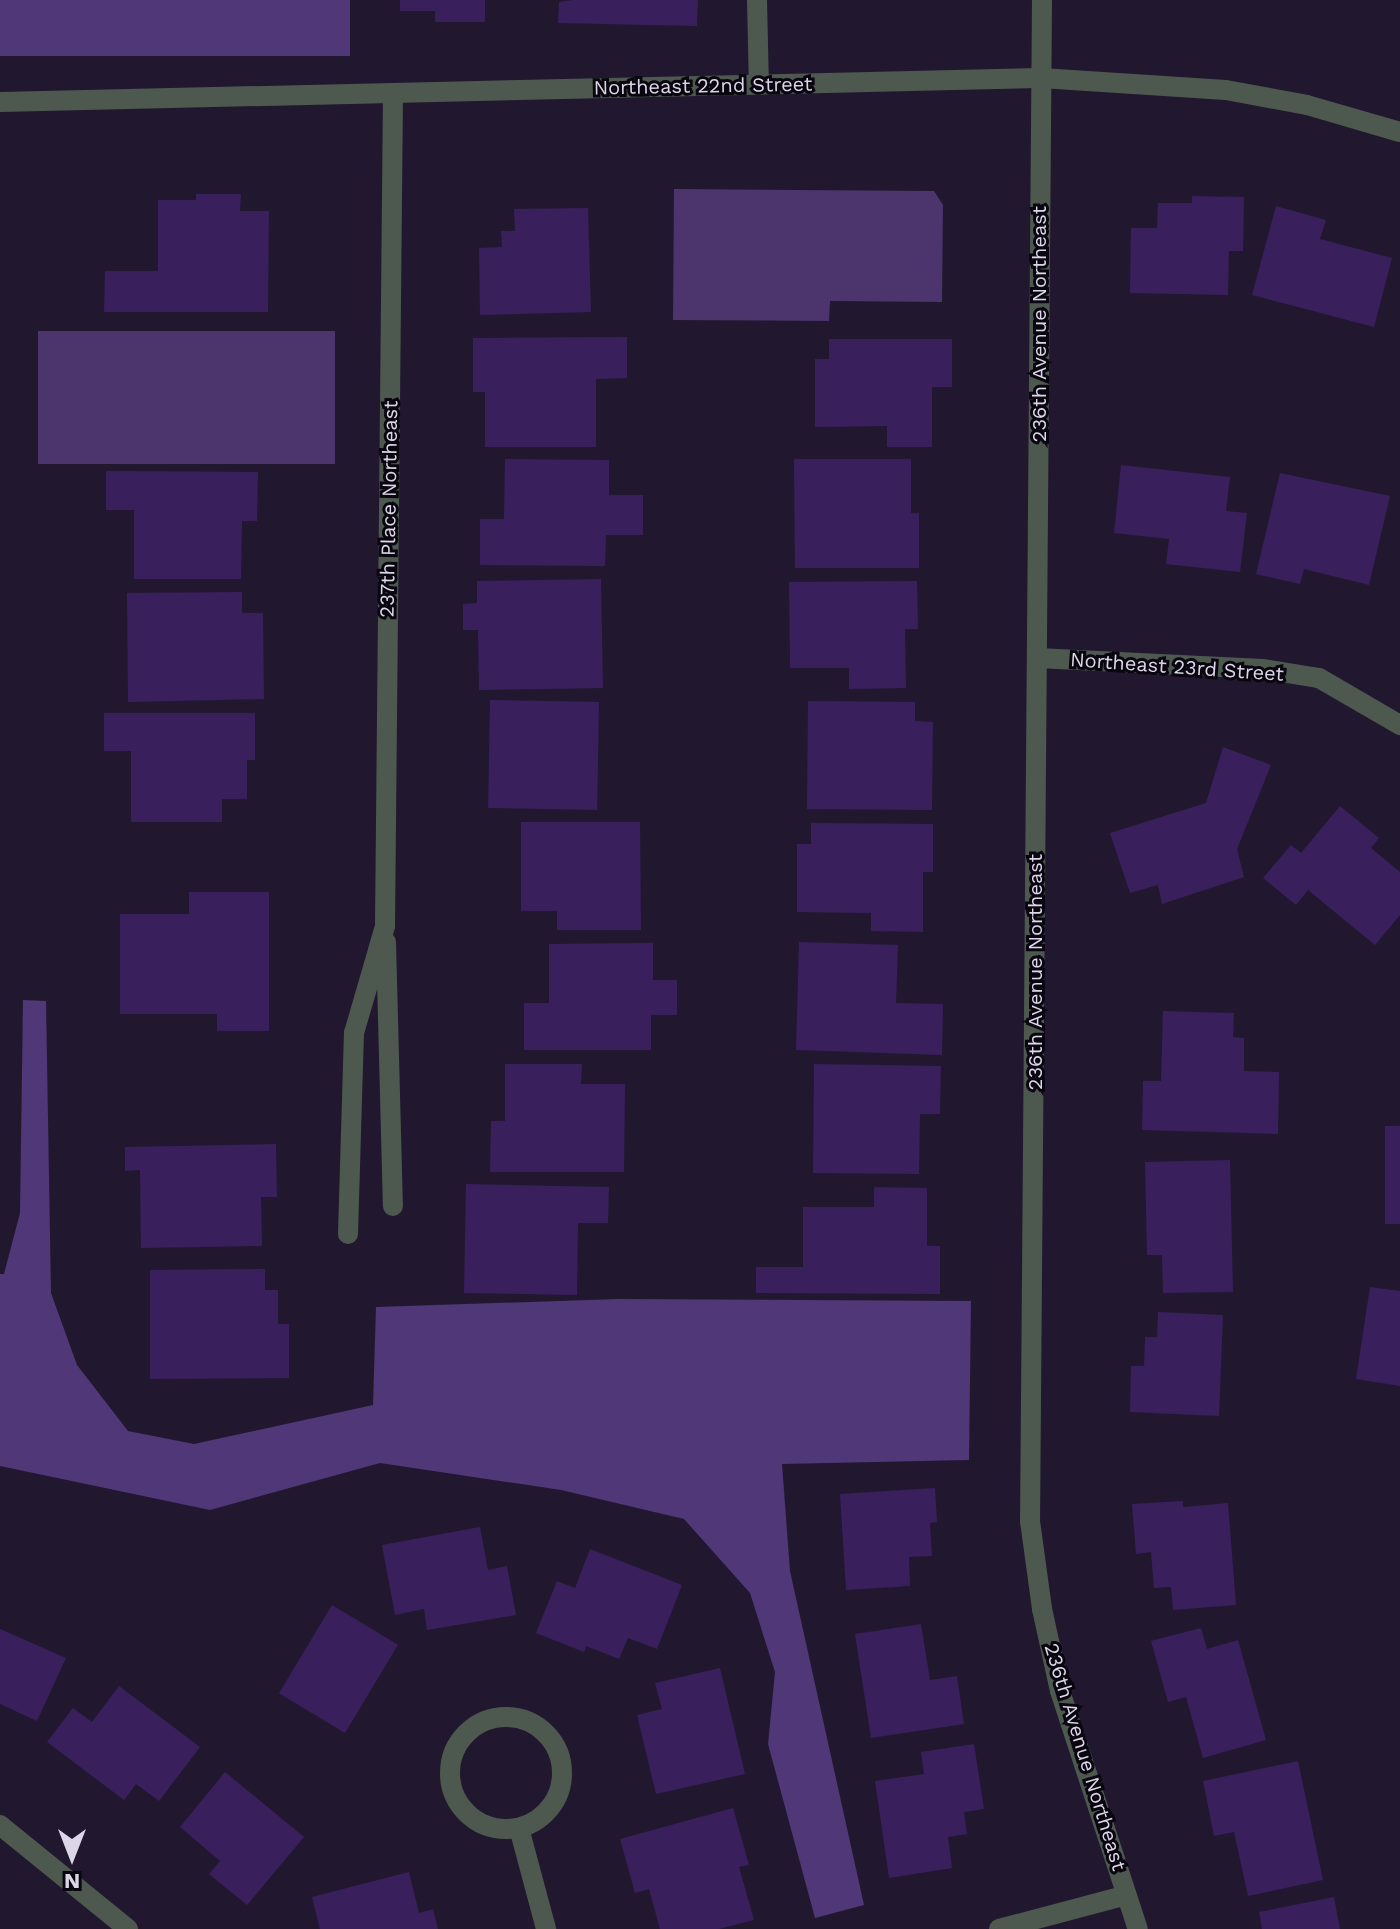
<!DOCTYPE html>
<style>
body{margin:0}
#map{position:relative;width:1400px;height:1929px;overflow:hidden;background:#211830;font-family:"Work Sans",sans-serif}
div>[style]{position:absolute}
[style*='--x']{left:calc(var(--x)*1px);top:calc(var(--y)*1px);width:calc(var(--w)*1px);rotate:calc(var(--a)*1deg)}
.green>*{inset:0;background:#4b356c;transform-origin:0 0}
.forest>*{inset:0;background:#503777;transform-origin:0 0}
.building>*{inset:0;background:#3a1f5d;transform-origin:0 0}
.lane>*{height:20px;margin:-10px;padding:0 10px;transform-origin:10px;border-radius:10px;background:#4d594f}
.street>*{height:20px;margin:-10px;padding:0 10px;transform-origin:10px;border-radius:10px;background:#4d594f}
.street>.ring{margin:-10px;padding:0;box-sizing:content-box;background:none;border:20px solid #4d594f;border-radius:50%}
span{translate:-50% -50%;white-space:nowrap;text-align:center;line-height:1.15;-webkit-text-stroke:6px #09060f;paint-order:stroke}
.street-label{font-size:20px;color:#dcd7e8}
.north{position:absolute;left:32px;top:1817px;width:80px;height:80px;-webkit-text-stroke:6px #09060f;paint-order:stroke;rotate:180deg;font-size:22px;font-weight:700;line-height:32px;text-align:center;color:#dcd7e8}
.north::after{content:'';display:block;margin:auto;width:28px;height:36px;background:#dcd7e8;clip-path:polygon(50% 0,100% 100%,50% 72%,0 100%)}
</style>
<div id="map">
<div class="green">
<div style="clip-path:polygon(674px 189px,934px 191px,943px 205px,942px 302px,830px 301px,829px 321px,673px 320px)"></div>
<div style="left:335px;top:331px;width:133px;height:297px;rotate:90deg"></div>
</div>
<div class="forest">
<div style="left:0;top:0;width:350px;height:56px"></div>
<div style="clip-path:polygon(23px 1000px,46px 1001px,51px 1293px,77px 1365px,128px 1431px,194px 1444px,373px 1405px,376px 1307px,618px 1299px,971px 1301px,969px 1460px,782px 1464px,790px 1571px,864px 1905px,815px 1918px,768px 1744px,775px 1672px,750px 1593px,684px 1519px,561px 1490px,380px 1463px,210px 1510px,0 1466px,0 1274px,4px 1274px,20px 1213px)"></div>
</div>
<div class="building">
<div style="clip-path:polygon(400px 0,485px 0,485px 22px,435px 22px,435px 11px,400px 11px)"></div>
<div style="clip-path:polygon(573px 0,698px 0,697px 26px,558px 23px,559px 2px)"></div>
<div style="clip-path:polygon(196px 194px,241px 194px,240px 211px,269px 211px,268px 312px,104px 312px,105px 271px,158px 271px,158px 200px,196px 200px)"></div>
<div style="clip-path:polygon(1192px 196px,1244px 197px,1243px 251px,1229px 251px,1228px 295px,1130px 293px,1131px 228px,1157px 228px,1158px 203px,1192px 203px)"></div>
<div style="clip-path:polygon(1276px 206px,1326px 220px,1320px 239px,1392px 258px,1374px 327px,1252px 295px)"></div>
<div style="clip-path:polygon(588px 208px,591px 312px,480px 315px,479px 248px,502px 247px,501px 231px,515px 231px,514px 209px)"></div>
<div style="clip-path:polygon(627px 337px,627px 378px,596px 379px,596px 447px,485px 447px,485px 392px,473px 392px,473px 338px)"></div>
<div style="clip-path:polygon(829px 339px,952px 339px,952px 387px,932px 387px,932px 447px,887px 447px,887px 426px,815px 427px,815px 359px,829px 359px)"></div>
<div style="clip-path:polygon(505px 459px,609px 460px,609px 495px,643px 495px,643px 535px,606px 535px,605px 566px,480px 565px,480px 519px,504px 519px)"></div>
<div style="clip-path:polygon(794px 459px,911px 459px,911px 513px,919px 513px,919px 568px,795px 568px)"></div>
<div style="clip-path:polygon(1121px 465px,1230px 477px,1226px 511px,1247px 513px,1240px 572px,1166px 564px,1169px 539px,1114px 533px)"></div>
<div style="clip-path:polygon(106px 471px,258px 472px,257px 521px,242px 521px,241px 579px,134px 579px,134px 510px,106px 510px)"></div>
<div style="clip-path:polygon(1280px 473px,1390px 496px,1369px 585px,1304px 569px,1300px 584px,1256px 574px)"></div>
<div style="clip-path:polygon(601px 579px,603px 688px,479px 690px,478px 630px,463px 630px,463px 604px,477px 603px,477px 581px)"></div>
<div style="clip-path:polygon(917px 581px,918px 629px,905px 629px,906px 688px,849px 689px,849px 668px,790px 668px,789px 582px)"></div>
<div style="clip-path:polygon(242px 592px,242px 613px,263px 613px,264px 699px,128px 702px,127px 593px)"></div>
<div style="left:490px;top:700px;width:109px;height:108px;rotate:1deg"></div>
<div style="clip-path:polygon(808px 701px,915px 702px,915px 721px,933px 722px,932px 810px,807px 809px)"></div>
<div style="clip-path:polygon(104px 713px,255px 713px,255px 760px,247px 760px,247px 799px,222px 799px,222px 822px,131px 822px,131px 751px,104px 751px)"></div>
<div style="clip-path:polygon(1223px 747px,1271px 765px,1237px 849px,1244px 877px,1162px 904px,1158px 885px,1130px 893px,1110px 833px,1206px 803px)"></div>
<div style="clip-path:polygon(1340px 806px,1379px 838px,1371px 848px,1400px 872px,1400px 915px,1375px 945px,1308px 890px,1296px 905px,1263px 878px,1291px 845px,1301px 853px)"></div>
<div style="clip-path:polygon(521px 822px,640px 822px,641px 930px,557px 930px,557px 911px,521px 911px)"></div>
<div style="clip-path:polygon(811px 823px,933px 824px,933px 872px,923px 872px,923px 932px,871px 931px,871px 913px,797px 912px,797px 844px,811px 844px)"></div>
<div style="clip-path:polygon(189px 892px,269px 892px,269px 1031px,217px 1031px,217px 1014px,120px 1014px,120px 914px,189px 914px)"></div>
<div style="clip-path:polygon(799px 942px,898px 945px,896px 1003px,943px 1004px,942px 1055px,796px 1050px)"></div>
<div style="clip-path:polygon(653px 943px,653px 980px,677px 980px,677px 1015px,651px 1015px,651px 1050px,524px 1050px,524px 1003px,549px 1003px,549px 944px)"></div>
<div style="clip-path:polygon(1163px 1011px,1234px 1013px,1233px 1037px,1244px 1038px,1244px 1071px,1279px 1072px,1278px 1134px,1142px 1130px,1143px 1081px,1161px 1081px)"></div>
<div style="clip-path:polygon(505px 1064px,582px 1064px,581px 1084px,625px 1084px,624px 1172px,490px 1172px,491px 1121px,505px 1121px)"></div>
<div style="clip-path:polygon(814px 1064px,941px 1066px,940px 1114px,920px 1114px,919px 1174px,813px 1173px)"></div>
<div style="left:1385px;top:1126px;width:15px;height:98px"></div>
<div style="clip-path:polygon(276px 1144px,277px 1197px,261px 1197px,262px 1246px,141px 1248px,140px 1170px,125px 1171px,125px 1147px)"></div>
<div style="clip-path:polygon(1230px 1160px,1233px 1292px,1163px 1293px,1162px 1255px,1147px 1255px,1145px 1162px)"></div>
<div style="clip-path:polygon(466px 1184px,609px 1187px,608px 1223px,578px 1223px,577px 1295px,464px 1293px)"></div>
<div style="clip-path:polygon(874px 1187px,927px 1188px,927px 1246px,940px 1246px,940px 1294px,756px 1293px,756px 1267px,803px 1267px,803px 1207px,874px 1207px)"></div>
<div style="clip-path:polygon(265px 1269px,265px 1290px,278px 1290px,278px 1324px,289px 1324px,289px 1378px,150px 1379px,150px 1270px)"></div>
<div style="clip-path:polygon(1370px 1287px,1400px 1291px,1400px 1386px,1356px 1379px)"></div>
<div style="clip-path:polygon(1158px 1312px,1223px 1315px,1219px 1416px,1130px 1412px,1131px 1366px,1144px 1366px,1145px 1337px,1157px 1337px)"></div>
<div style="clip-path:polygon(935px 1488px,937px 1522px,930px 1523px,932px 1556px,909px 1557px,910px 1586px,846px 1590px,840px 1494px)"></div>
<div style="clip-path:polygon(1183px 1501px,1183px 1507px,1228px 1503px,1236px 1605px,1173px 1610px,1171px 1587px,1154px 1588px,1151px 1552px,1136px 1554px,1132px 1504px)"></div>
<div style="clip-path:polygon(480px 1527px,488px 1570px,507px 1566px,516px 1615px,427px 1630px,424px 1609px,395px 1615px,382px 1545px)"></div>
<div style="clip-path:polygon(590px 1549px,682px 1585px,657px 1649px,628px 1638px,619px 1659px,586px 1646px,584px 1652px,536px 1633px,557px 1581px,575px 1588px)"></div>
<div style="left:332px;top:1605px;width:77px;height:103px;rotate:31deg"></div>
<div style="clip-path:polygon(921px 1624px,930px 1680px,957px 1676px,964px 1724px,871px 1738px,855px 1634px)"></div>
<div style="clip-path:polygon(1201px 1628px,1207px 1649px,1238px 1640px,1266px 1740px,1203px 1758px,1186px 1697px,1168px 1702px,1151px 1641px)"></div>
<div style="clip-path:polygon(0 1629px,66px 1658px,37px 1721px,0 1704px)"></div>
<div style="clip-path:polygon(720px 1668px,745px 1774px,656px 1794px,637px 1715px,662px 1709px,655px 1683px)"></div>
<div style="clip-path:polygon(119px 1686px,200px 1747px,159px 1801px,136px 1784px,124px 1800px,47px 1742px,73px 1708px,92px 1722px)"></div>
<div style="clip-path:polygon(974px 1744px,984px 1809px,964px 1812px,967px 1834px,948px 1837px,952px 1868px,889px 1878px,875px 1781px,924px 1774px,921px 1752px)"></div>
<div style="clip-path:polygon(1298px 1761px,1323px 1880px,1248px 1896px,1234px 1832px,1214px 1836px,1203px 1781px)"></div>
<div style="clip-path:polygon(225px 1772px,304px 1837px,247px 1905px,209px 1874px,220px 1861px,180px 1827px)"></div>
<div style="clip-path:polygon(733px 1808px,749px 1865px,739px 1867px,754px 1920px,719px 1929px,660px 1929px,649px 1889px,635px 1893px,620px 1839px)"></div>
<div style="clip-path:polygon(409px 1872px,419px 1913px,433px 1909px,438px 1929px,320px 1929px,312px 1897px)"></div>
<div style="clip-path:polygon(1334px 1897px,1340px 1929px,1262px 1929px,1259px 1912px)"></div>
</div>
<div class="lane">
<div style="--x:757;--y:0;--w:85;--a:88.7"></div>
<div style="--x:386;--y:942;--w:264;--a:88.5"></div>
<div style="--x:348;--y:1234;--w:201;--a:-88.3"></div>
<div style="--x:354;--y:1033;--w:111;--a:-73.8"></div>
</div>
<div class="street">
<div style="--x:1042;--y:0;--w:1521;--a:90.45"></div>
<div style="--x:1030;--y:1521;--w:89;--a:82.2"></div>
<div style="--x:1042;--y:1609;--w:84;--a:77.6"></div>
<div style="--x:1060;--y:1691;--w:250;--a:71.9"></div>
<div style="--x:0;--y:102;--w:1041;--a:-1.32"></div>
<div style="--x:1041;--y:78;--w:185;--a:3.7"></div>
<div style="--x:1226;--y:90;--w:82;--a:10.5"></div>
<div style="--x:1307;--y:105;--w:97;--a:16.2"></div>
<div style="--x:1037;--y:658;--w:226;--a:2.8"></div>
<div style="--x:1263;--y:669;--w:57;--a:9.1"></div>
<div style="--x:1319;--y:678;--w:94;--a:30.1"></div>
<div style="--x:385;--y:926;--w:833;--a:-89.45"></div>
<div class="ring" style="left:450px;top:1717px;width:92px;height:92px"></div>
<div style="--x:0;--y:1825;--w:165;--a:39.1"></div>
<div style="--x:519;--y:1828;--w:105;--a:75"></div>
<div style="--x:999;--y:1929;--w:132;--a:-14.9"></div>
</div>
<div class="street-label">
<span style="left:703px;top:86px;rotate:-1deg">Northeast 22nd Street</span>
<span style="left:1039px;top:324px;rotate:-90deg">236th Avenue Northeast</span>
<span style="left:389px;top:509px;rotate:-89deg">237th Place Northeast</span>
<span style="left:1177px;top:667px;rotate:4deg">Northeast 23rd Street</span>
<span style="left:1035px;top:972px;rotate:-90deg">236th Avenue Northeast</span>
<span style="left:1085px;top:1757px;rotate:73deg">236th Avenue Northeast</span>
</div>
<div class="north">N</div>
</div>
